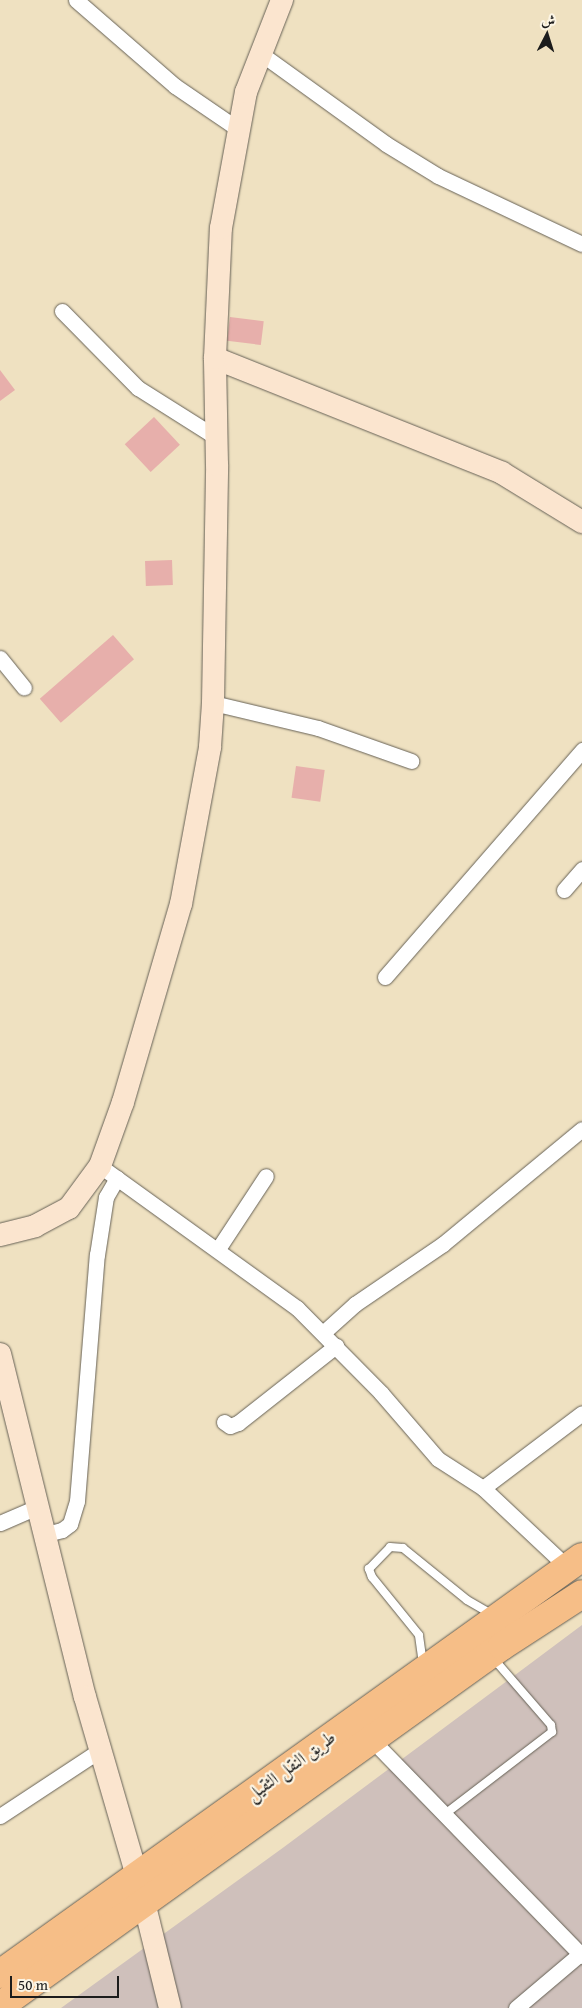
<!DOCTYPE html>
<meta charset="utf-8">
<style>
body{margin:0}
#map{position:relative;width:582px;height:2008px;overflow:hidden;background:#efe1c1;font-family:"Gentium Book Plus",Amiri,serif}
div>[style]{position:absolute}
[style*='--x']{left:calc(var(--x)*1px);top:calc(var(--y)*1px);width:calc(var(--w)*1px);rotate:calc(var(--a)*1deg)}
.industrial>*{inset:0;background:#cfc0bb}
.building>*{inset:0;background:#e7afab;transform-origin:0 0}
.roads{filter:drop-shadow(0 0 1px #666156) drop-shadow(0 0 1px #666156)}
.lane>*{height:8px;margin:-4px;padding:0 4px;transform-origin:4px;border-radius:4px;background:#fff}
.street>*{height:15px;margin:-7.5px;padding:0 7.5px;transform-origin:7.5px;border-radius:7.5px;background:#fff}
.secondary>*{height:22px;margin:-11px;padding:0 11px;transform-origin:11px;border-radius:11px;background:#fbe5cf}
.highway>*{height:28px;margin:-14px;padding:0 14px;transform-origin:14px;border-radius:14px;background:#f6be87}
span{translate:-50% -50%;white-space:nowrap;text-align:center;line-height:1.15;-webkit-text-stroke:4.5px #fcf5e5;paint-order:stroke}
.street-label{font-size:18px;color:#1c1c1c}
.north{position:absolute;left:522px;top:10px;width:50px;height:50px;-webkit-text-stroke:4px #fcf5e5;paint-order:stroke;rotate:5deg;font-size:14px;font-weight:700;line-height:20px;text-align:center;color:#1c1c1c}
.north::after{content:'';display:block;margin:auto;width:18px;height:22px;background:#1c1c1c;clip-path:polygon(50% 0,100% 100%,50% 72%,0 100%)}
.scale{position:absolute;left:10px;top:1976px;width:109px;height:22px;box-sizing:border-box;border:2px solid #1c1c1c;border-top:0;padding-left:6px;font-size:15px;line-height:18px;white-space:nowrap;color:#1c1c1c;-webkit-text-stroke:4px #fcf5e5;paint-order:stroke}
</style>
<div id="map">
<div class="industrial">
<div style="clip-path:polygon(582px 1625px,582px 2008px,61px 2008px,284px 1847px)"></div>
</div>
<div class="building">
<div style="left:230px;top:317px;width:34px;height:24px;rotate:7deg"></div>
<div style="clip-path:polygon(0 370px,15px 390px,0 401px)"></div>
<div style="left:154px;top:417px;width:38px;height:40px;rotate:47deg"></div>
<div style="left:172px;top:560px;width:25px;height:27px;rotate:88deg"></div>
<div style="left:113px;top:635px;width:32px;height:97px;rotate:49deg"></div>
<div style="left:296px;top:766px;width:29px;height:32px;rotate:8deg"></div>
</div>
<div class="roads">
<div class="lane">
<div style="--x:423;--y:1664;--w:29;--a:-98"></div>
<div style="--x:419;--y:1635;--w:75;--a:-129"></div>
<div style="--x:372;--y:1577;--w:9;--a:-111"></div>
<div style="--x:369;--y:1569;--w:30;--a:-46"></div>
<div style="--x:390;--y:1547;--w:13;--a:4"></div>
<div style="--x:403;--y:1548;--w:82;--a:39.1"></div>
<div style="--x:467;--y:1600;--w:30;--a:30"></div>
<div style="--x:445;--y:1814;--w:135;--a:-37.5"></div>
<div style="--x:552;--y:1732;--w:7;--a:-98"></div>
<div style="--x:551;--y:1725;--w:89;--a:-130.9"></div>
</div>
<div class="street">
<div style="--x:76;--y:0;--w:131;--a:41"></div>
<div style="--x:175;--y:86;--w:76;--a:34.3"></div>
<div style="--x:260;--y:53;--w:155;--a:35.8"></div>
<div style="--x:386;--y:144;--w:61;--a:31.6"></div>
<div style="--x:438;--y:176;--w:159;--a:25.3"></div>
<div style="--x:62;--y:311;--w:108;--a:45.4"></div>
<div style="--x:138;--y:388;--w:93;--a:32.3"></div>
<div style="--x:0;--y:658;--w:38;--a:51"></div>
<div style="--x:213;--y:703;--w:108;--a:13.4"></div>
<div style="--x:318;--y:728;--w:99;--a:19.5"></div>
<div style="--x:564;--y:890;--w:28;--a:-49"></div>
<div style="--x:385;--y:977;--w:301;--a:-49"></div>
<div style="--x:100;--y:1166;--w:243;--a:35.8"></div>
<div style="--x:297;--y:1308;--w:120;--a:45.3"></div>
<div style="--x:381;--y:1393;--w:87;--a:49.2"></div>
<div style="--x:438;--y:1459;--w:54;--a:32.8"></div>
<div style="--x:483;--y:1488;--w:115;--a:43.2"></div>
<div style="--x:218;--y:1249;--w:87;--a:-56.7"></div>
<div style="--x:324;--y:1332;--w:42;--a:-42.1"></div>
<div style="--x:355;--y:1304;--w:107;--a:-34.3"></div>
<div style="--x:443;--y:1244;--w:180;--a:-39.6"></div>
<div style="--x:224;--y:1422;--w:7;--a:34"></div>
<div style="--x:230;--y:1426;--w:9;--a:-21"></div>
<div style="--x:238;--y:1423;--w:125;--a:-38.2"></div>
<div style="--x:483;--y:1488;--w:124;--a:-37.1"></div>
<div style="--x:0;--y:1523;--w:40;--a:-23.4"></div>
<div style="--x:46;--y:1534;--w:16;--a:-14"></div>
<div style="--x:62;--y:1530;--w:10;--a:-37"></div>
<div style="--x:70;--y:1524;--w:24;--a:-73"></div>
<div style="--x:77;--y:1501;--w:247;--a:-85.4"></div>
<div style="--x:97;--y:1255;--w:59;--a:-81.2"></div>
<div style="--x:106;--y:1197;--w:22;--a:-60"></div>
<div style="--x:373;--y:1741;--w:300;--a:45.8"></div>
<div style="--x:0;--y:1816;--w:120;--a:-33.4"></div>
<div style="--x:516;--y:2008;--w:84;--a:-40.2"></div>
</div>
<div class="secondary">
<div style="--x:215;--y:358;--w:309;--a:21.8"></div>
<div style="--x:502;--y:473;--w:94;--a:31.5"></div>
<div style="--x:0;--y:1235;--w:36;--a:-14"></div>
<div style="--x:35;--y:1226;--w:38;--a:-28"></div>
<div style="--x:69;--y:1208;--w:52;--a:-53.6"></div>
<div style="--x:100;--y:1166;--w:68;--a:-70.2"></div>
<div style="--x:123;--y:1102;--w:206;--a:-73.7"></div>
<div style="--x:181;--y:904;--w:160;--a:-79.5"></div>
<div style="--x:210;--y:747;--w:44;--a:-86.1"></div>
<div style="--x:213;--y:703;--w:238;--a:-89"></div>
<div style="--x:217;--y:465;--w:107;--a:-91.1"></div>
<div style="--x:215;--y:358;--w:130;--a:-87.4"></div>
<div style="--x:221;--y:228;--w:138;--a:-79.6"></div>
<div style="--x:246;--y:92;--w:99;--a:-68.6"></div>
<div style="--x:0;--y:1354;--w:353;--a:76.1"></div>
<div style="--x:85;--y:1697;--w:186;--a:73.8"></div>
<div style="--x:144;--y:1902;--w:109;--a:76.2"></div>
</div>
<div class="highway">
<div style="--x:0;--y:1974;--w:716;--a:-35.62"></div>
<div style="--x:0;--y:2006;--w:618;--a:-35.65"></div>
<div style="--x:502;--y:1646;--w:95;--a:-33"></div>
</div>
</div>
<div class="street-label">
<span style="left:291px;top:1766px;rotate:-36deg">طريق النقل الثقيل</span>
</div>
<div class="north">ش</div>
<div class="scale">50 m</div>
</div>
